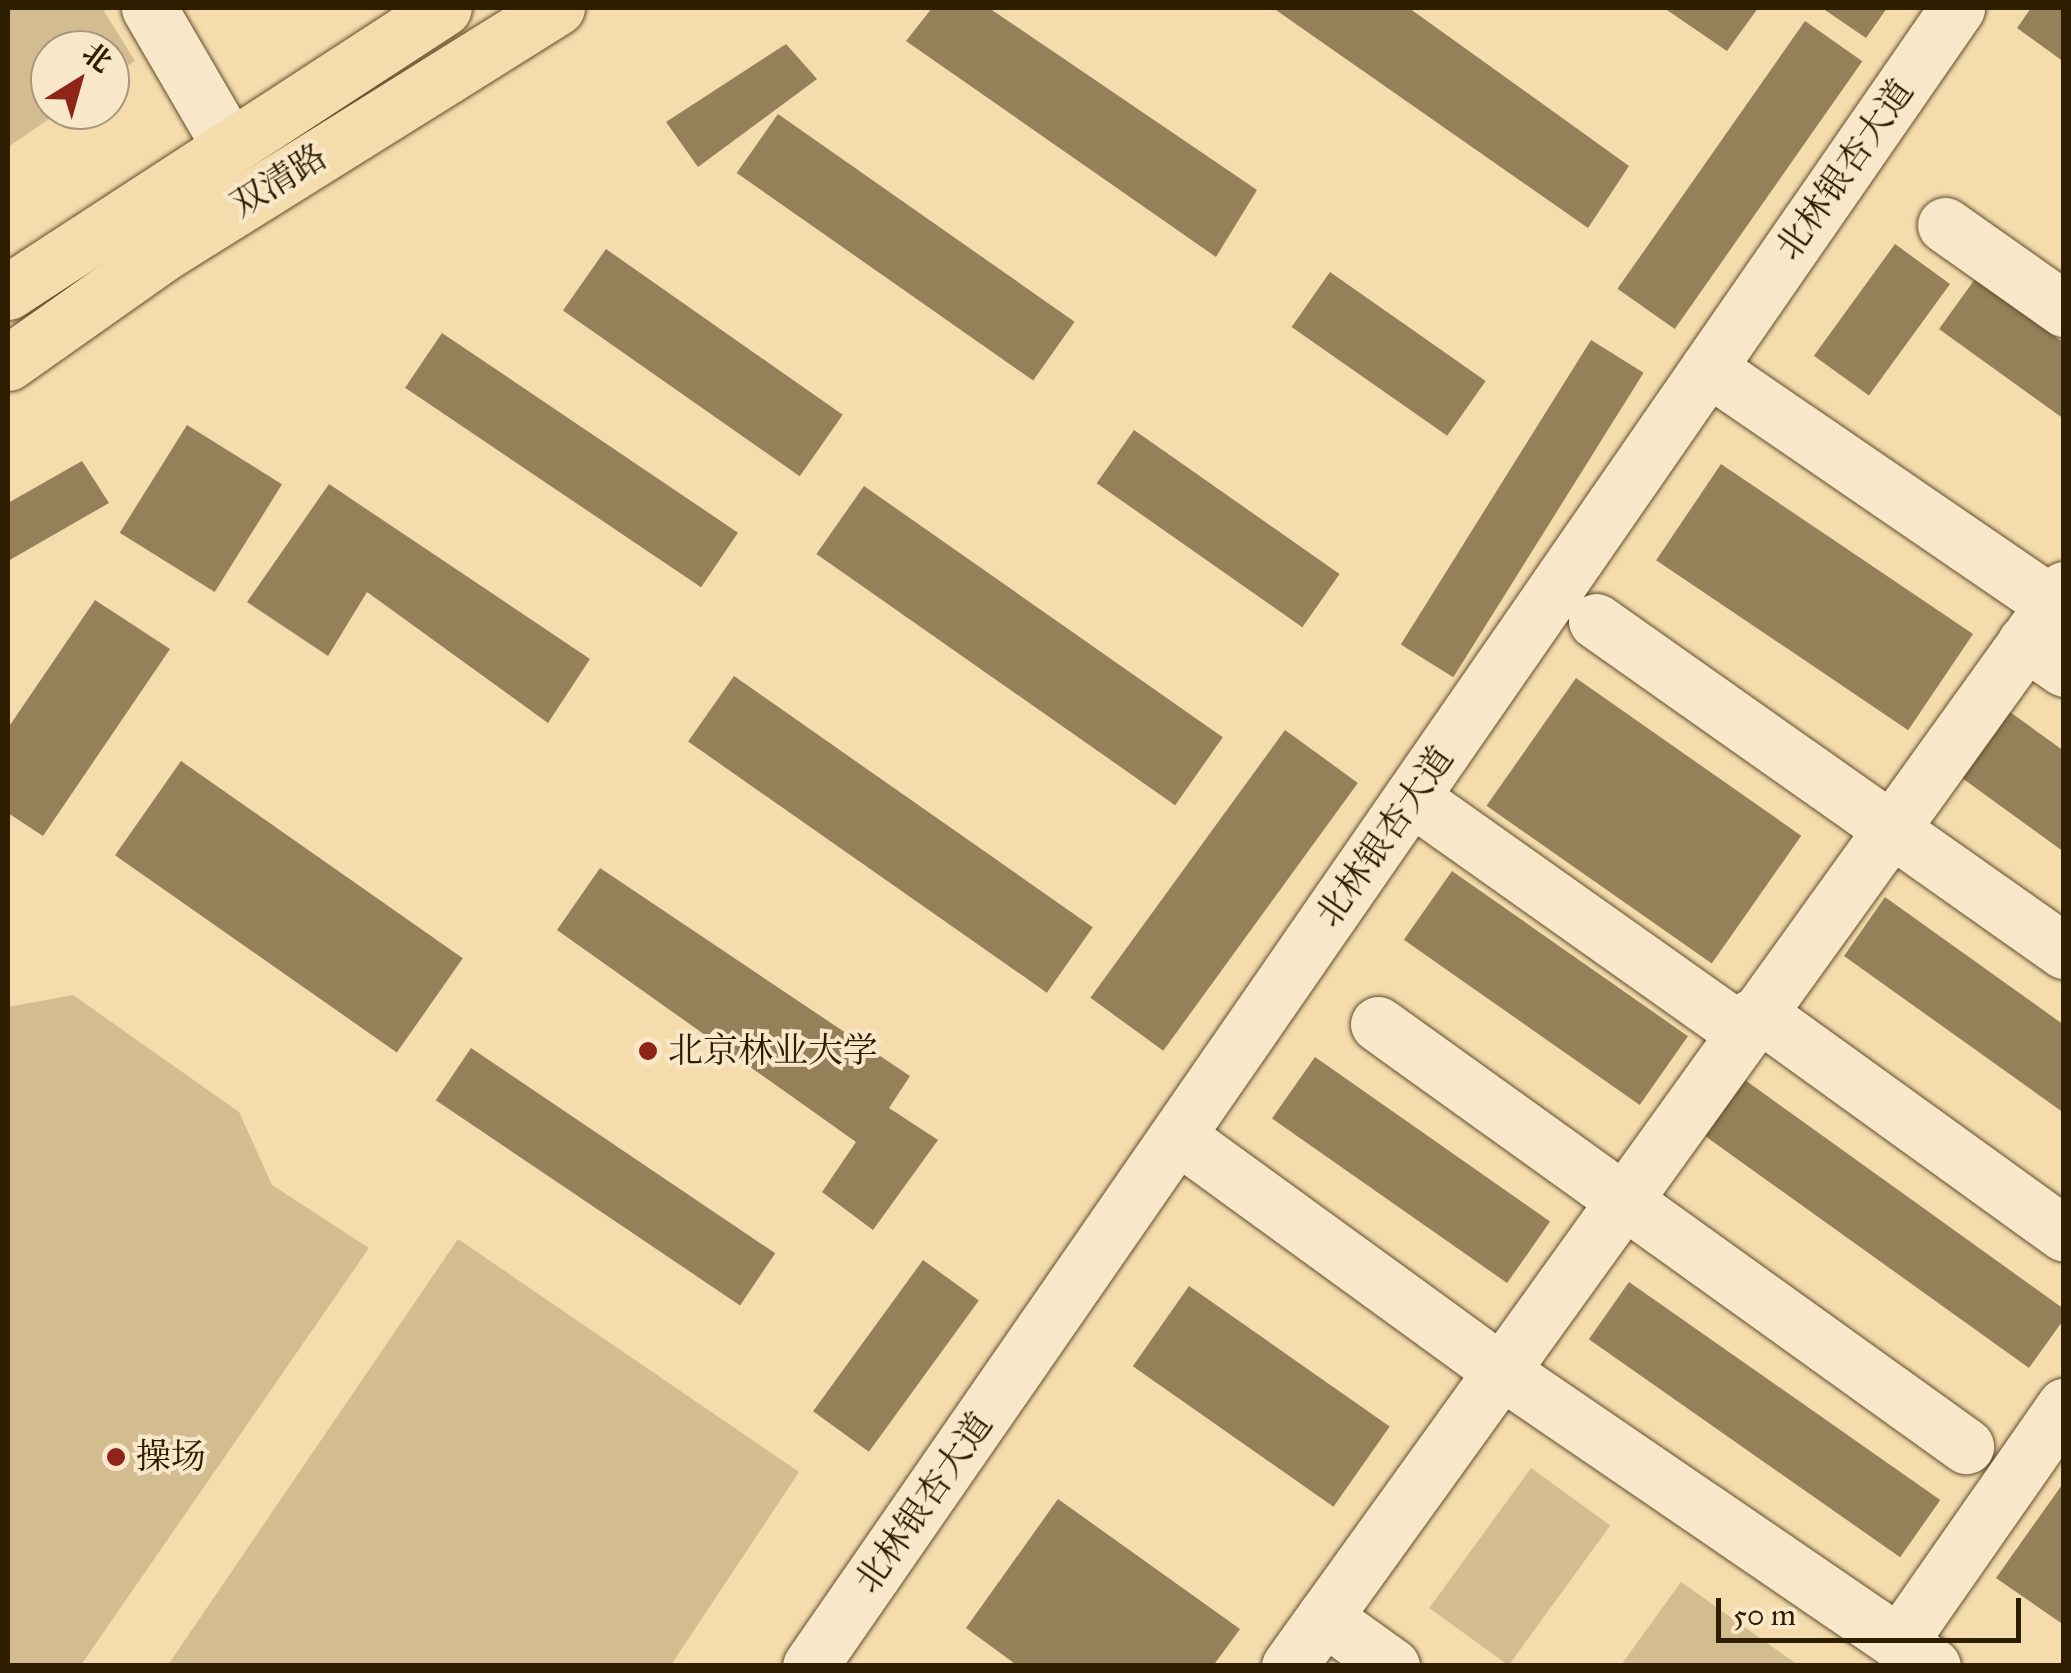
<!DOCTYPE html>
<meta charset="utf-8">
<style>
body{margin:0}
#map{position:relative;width:2071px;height:1673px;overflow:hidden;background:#f4dcac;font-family:"IM FELL Great Primer","Noto Serif SC",serif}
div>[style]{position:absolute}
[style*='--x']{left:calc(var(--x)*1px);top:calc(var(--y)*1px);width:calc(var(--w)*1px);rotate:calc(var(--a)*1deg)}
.green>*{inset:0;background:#d3bc8f;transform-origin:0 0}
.building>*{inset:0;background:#958059;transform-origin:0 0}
.roads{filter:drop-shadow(0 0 2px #604d2b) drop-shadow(0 0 2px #604d2b)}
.minor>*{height:55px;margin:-27.5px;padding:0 27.5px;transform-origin:27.5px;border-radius:27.5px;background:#f8e8c9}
.major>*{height:55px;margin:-27.5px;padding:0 27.5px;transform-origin:27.5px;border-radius:27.5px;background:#f4dcac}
.dots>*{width:28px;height:28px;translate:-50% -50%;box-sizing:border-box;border:5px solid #f8e8c9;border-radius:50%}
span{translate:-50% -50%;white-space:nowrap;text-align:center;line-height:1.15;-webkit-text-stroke:8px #f8e8c9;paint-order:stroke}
.street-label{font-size:35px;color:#2f1d00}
.poi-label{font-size:35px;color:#2f1d00}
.left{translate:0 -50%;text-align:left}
.frame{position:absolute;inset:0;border:10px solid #2f1d00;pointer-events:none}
.north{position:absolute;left:30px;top:30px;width:100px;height:100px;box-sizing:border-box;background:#f8e8c9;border:2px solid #a89779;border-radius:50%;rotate:37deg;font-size:28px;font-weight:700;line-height:40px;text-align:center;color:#2f1d00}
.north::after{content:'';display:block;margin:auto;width:35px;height:45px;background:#8f2418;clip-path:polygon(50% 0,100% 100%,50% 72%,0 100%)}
.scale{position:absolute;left:1716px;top:1598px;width:305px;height:45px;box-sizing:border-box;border:5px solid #2f1d00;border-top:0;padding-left:12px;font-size:30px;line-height:35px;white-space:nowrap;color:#2f1d00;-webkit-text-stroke:8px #f8e8c9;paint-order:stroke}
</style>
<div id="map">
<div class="green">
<div style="clip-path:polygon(8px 8px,102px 8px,135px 61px,110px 77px,110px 50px,50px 50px,50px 110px,62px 110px,8px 147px)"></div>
<div style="clip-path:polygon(73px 995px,239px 1112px,272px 1185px,369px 1248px,81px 1665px,8px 1665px,8px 1007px)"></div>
<div style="clip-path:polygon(458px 1239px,799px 1472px,671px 1665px,168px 1665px)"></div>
<div style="left:1531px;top:1468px;width:98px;height:173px;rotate:36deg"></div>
<div style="clip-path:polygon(1681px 1582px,1798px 1665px,1621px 1665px)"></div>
</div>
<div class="building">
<div style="clip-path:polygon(932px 8px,989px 8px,1257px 190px,1216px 257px,906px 41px)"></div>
<div style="clip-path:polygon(1273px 8px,1409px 8px,1629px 166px,1588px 228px)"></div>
<div style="clip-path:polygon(1664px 8px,1758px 8px,1727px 51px)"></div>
<div style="clip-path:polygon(1822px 8px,1887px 8px,1866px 38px)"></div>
<div style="clip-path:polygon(2031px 8px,2064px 8px,2064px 62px,2017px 28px)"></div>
<div style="left:1805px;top:21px;width:70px;height:327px;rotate:35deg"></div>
<div style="clip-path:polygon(786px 44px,817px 79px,698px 167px,666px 122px)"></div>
<div style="left:778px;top:114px;width:362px;height:72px;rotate:35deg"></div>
<div style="left:1895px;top:244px;width:68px;height:138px;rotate:36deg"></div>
<div style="left:606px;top:249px;width:289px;height:75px;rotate:35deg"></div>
<div style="left:1330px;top:272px;width:190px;height:67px;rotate:35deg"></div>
<div style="clip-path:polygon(1975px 279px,2064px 343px,2064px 419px,1939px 329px)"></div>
<div style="left:442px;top:333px;width:357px;height:66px;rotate:34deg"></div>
<div style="left:1591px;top:340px;width:62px;height:359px;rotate:32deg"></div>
<div style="left:187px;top:425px;width:112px;height:127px;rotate:32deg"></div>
<div style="left:1134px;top:430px;width:251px;height:65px;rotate:35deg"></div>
<div style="clip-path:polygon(82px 461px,109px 503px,8px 561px,8px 503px)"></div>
<div style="left:1721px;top:464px;width:304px;height:116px;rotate:34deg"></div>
<div style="clip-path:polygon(329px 484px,590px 659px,548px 723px,367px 592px,328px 656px,247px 602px)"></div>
<div style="left:864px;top:486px;width:438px;height:83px;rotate:35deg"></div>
<div style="clip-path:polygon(95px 600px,170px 649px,43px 836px,8px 813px,8px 728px)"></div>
<div style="left:734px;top:676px;width:438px;height:80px;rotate:35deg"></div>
<div style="left:1576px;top:678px;width:275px;height:156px;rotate:35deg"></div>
<div style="clip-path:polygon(2010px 712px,2064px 751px,2064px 852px,1962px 778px)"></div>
<div style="left:1285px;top:730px;width:90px;height:331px;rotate:36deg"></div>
<div style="left:181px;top:761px;width:344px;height:115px;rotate:35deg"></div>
<div style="clip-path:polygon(600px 868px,910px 1076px,889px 1108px,938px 1140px,873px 1230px,822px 1192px,856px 1142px,557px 930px)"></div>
<div style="left:1452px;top:871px;width:288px;height:84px;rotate:35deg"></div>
<div style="clip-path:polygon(1885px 897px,2064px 1025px,2064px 1113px,1844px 956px)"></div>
<div style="left:471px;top:1048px;width:367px;height:63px;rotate:34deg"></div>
<div style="left:1315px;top:1057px;width:287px;height:75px;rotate:35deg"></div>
<div style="clip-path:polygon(1745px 1080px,2064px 1309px,2064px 1319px,2029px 1368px,1705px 1136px)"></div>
<div style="left:923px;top:1260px;width:69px;height:187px;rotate:36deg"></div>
<div style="left:1629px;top:1282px;width:380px;height:70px;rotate:35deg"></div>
<div style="left:1189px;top:1286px;width:245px;height:98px;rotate:35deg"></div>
<div style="clip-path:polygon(2064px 1482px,2064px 1625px,1996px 1578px)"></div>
<div style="clip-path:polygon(1058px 1499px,1240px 1629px,1213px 1666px,1018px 1666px,966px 1628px)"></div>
</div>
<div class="roads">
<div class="minor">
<div style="--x:149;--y:8;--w:157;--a:59.8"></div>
<div style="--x:1945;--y:225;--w:146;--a:35.2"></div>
<div style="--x:1708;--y:368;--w:418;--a:34.4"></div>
<div style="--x:1596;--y:621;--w:573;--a:35.19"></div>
<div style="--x:2025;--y:642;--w:47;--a:34.7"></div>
<div style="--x:1412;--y:798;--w:395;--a:35.3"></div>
<div style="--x:1734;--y:1026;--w:27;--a:-28"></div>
<div style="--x:1758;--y:1013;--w:377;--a:35.8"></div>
<div style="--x:1378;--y:1024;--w:724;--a:35.67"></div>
<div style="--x:1179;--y:1137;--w:398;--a:36"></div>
<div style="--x:1501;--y:1371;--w:523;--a:34.33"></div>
<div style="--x:1324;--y:1617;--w:84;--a:35.8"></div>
<div style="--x:1900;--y:1641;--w:287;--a:-55.1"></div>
<div style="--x:810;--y:1666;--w:2016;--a:-55.32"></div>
<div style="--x:1289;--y:1666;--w:1327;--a:-54.26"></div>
</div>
<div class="major">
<div style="--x:8;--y:292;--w:520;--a:-33.08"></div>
<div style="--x:8;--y:363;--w:187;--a:-35.2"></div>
<div style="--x:161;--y:255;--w:467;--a:-32"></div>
</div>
</div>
<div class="dots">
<div style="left:648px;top:1051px;background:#8f2418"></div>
<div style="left:116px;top:1457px;background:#8f2418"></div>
</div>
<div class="street-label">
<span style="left:1845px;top:170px;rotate:-55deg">北林银杏大道</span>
<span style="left:279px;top:181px;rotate:-32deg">双清路</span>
<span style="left:1385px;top:837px;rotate:-55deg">北林银杏大道</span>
<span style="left:924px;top:1503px;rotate:-55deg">北林银杏大道</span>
</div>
<div class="poi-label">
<span class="left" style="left:668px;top:1051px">北京林业大学</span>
<span class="left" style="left:136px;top:1457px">操场</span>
</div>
<div class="frame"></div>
<div class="north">北</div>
<div class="scale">50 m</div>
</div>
